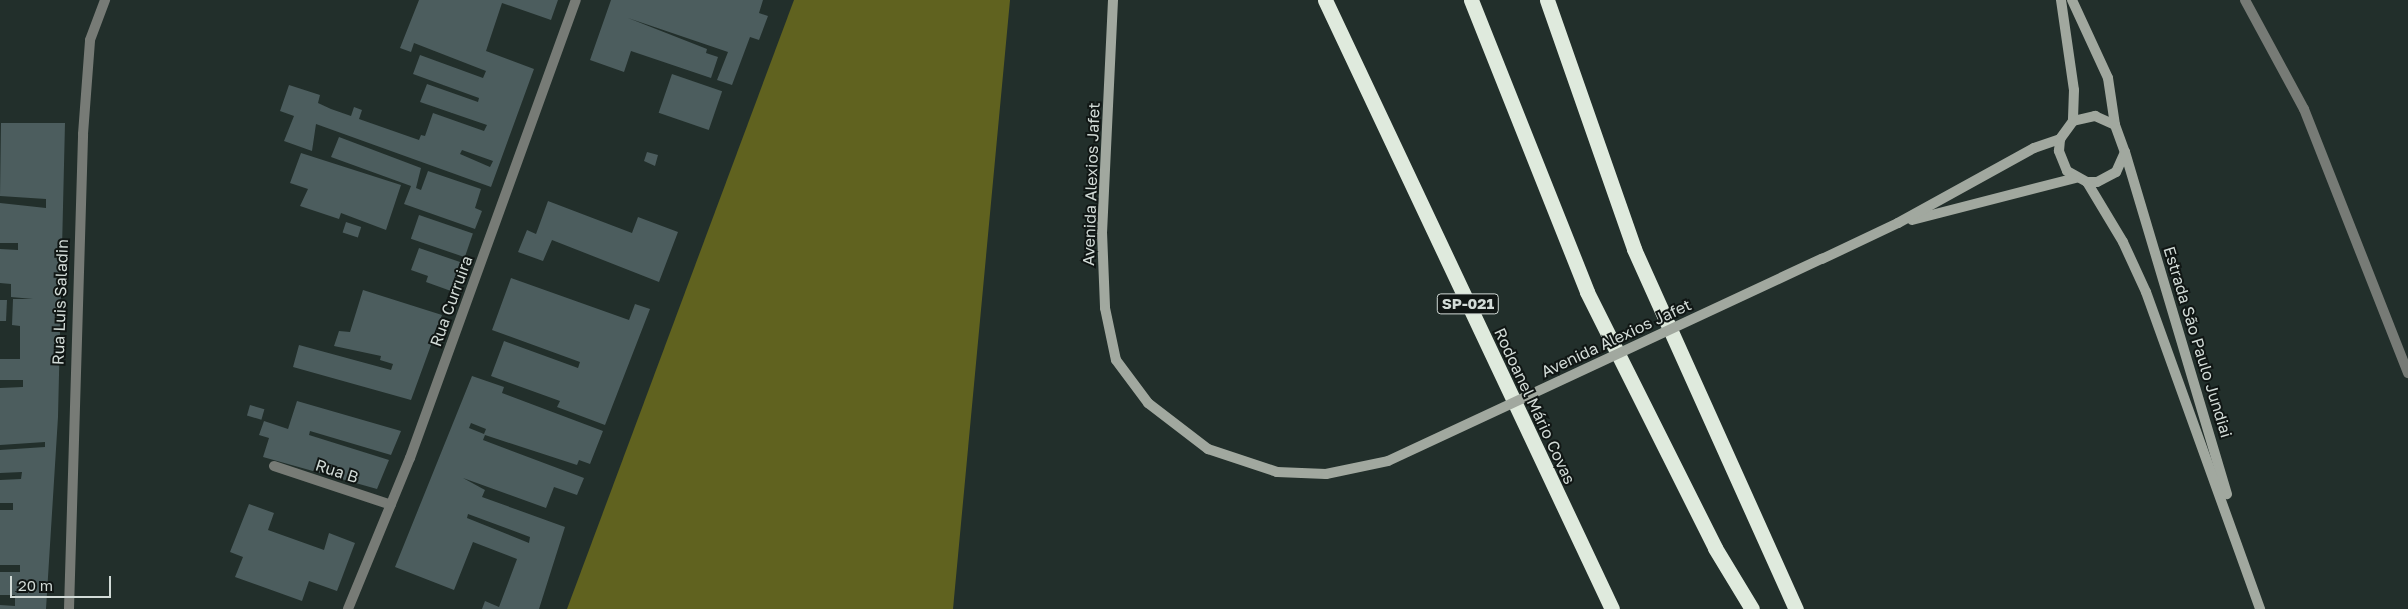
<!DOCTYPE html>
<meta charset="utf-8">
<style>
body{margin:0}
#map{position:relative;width:2408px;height:609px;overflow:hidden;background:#222f2b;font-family:"Golos Text",sans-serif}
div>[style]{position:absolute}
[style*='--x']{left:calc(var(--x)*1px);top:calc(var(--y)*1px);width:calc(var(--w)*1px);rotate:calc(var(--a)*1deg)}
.forest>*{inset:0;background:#60621f}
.building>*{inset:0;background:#4c5d5e;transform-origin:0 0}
.lane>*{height:10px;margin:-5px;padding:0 5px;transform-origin:5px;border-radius:5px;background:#777b76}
.street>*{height:10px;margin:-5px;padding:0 5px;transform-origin:5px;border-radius:5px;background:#777b76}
.secondary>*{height:10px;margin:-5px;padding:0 5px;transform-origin:5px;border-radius:5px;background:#a1a89f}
.highway>*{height:15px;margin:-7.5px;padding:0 7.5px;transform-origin:7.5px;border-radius:7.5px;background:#dfeadd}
.secondary-bridge>*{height:10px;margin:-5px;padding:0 5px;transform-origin:5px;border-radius:5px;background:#a1a89f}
span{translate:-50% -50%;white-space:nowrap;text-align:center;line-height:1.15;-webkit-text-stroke:4px #101614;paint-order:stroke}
.shield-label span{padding:1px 4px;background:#101614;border:1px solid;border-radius:4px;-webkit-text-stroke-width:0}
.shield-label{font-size:15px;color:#d2dbd7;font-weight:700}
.street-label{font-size:16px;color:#d2dbd7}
.scale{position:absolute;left:10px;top:576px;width:101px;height:22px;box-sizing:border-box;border:2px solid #d2dbd7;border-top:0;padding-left:6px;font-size:15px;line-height:18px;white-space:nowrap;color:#d2dbd7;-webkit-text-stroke:4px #101614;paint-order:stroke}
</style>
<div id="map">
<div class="forest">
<div style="clip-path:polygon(794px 0,1010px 0,953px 609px,567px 609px)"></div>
</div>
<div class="building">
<div style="clip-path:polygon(evenodd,419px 0,558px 0,551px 20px,502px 3px,486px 51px,534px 69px,491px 187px,316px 124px,312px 151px,284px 141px,294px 116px,280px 111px,289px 85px,320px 95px,318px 103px,331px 109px,351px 116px,354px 107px,362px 110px,359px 119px,419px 140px,421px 135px,425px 136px,433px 113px,484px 131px,487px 125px,420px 102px,427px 84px,478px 102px,479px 98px,413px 74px,420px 55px,483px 78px,486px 71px,414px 43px,411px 52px,400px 48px,419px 0,462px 150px,493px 161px,490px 167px,460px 154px,462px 150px)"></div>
<div style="clip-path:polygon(611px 0,763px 0,759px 13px,768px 16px,759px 40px,750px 37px,732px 85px,717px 80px,728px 52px,628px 18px,707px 49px,706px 53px,718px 57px,711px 78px,631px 51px,624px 72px,590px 60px)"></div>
<div style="left:672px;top:74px;width:53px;height:41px;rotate:19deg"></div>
<div style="clip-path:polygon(1px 123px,65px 123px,58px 417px,46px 609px,0 609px,0 605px,15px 606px,15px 595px,0 595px,0 572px,20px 572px,20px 565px,0 565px,0 510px,13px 510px,13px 503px,0 503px,0 480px,21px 479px,22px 472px,0 473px,0 450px,45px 447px,45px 442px,0 445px,0 388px,23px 387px,23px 380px,0 380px,0 359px,20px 359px,20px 326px,12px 325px,13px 299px,33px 299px,11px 297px,11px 284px,0 283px,0 249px,18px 250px,18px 243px,0 243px,0 203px,46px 208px,46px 199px,0 196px)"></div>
<div style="clip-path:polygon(339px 137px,421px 168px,416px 188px,421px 190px,428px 171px,481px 189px,475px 208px,482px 211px,475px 229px,404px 204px,411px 186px,331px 157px)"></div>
<div style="clip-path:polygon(647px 152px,658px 155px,655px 166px,644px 161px)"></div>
<div style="clip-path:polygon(301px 153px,401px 185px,386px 230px,341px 213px,339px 219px,300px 206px,308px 189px,290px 183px)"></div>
<div style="clip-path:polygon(548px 201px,632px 233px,638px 217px,678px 232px,659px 282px,552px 240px,543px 261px,518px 252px,527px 230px,536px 234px)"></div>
<div style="left:419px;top:215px;width:57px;height:25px;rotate:19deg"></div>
<div style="left:346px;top:222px;width:16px;height:11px;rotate:18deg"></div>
<div style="clip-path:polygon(419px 248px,463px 263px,451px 291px,426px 282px,428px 276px,411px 270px)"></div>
<div style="clip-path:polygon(511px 278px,629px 320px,635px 304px,650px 309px,605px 425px,557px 407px,560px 401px,491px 376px,504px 341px,578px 368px,580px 362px,492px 330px)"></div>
<div style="clip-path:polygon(363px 290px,442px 315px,411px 400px,293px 367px,299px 345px,391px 370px,393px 364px,380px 360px,381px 356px,334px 346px,339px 331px,350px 332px)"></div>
<div style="clip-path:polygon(0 300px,7px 300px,6px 321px,0 321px)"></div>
<div style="clip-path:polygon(evenodd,472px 376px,504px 387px,502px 393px,603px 431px,590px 464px,579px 460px,577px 465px,485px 435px,483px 440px,584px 478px,577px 495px,554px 487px,546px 508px,463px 478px,485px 490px,482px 497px,565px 527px,539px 609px,482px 609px,485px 601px,499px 607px,517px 559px,473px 542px,454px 590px,395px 567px,472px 376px,471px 423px,486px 429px,484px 434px,469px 428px,471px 423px,472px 376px,468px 514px,530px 537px,529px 543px,467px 518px,468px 514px)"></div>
<div style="clip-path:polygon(297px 401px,401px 431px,391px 455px,310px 431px,309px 435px,389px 460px,377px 489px,263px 457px,269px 438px,259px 435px,264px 421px,288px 429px)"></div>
<div style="left:250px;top:405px;width:15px;height:11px;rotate:16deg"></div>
<div style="clip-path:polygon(249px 504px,274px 513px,268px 530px,324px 550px,329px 533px,355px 543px,337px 591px,309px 581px,302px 601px,235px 577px,243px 557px,230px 552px)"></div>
</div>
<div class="lane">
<div style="--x:2245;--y:0;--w:124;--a:61.6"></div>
<div style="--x:2304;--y:109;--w:284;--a:68.5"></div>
</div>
<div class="street">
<div style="--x:274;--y:466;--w:123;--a:18.4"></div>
<div style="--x:69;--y:609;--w:475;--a:-88.3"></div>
<div style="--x:83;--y:134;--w:94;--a:-85.7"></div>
<div style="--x:90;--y:40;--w:43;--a:-69.4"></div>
<div style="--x:348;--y:609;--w:163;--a:-67.7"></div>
<div style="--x:410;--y:458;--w:487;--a:-70.1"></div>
</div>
<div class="secondary">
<div style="--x:1113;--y:0;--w:232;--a:92.7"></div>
<div style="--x:1102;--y:232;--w:76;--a:87.7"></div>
<div style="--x:1105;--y:308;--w:53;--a:78.1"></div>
<div style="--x:1116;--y:360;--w:54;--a:53.3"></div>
<div style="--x:1148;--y:403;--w:76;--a:37.5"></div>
<div style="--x:1208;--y:449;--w:73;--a:18.4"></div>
<div style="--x:1277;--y:472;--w:49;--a:2.3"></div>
<div style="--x:1326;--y:474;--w:63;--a:-11.8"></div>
<div style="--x:2061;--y:0;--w:91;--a:81.8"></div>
<div style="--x:2074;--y:90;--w:31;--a:92"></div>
<div style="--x:2072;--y:0;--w:86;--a:65.2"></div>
<div style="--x:2108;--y:78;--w:48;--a:81.5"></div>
<div style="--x:2115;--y:125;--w:29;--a:70"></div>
<div style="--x:2125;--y:152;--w:22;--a:114"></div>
<div style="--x:2116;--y:172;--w:21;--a:152"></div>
<div style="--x:2097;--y:182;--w:10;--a:180"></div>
<div style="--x:2087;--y:182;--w:23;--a:-151"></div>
<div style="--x:2067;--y:171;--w:22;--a:-112"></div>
<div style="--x:2059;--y:151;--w:12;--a:-85"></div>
<div style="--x:2060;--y:139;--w:22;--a:-54"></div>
<div style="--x:2073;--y:121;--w:23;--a:-13"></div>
<div style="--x:2095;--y:116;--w:22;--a:24"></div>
<div style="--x:2125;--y:152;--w:357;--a:73.4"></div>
<div style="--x:2087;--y:182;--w:70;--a:59"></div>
<div style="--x:2123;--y:242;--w:55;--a:65.3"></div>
<div style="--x:2146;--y:292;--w:337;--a:70.2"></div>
<div style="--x:1912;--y:220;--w:169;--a:-14.4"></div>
<div style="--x:1822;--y:259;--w:84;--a:-25.3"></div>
<div style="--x:1898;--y:223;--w:155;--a:-28.9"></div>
<div style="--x:2034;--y:148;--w:28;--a:-19"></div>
</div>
<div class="highway">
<div style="--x:1325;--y:0;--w:673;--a:64.77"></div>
<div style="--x:1471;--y:0;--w:314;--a:68.3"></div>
<div style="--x:1587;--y:292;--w:286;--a:63.4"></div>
<div style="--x:1715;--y:548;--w:71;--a:58.8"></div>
<div style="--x:1547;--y:0;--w:264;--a:70.7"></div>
<div style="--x:1634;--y:249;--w:395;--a:65.8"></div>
</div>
<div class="secondary-bridge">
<div style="--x:1388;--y:461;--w:479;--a:-25"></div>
</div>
<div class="shield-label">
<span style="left:1468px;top:304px">SP-021</span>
</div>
<div class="street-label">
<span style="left:1091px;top:184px;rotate:-88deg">Avenida Alexios Jafet</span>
<span style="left:451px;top:301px;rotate:-70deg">Rua Curruira</span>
<span style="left:60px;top:302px;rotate:-88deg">Rua Luis Saladin</span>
<span style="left:1616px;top:338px;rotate:-25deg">Avenida Alexios Jafet</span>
<span style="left:2198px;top:342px;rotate:73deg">Estrada São Paulo Jundiai</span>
<span style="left:1535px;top:406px;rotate:65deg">Rodoanel Mário Covas</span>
<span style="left:337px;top:471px;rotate:18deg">Rua B</span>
</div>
<div class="scale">20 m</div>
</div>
